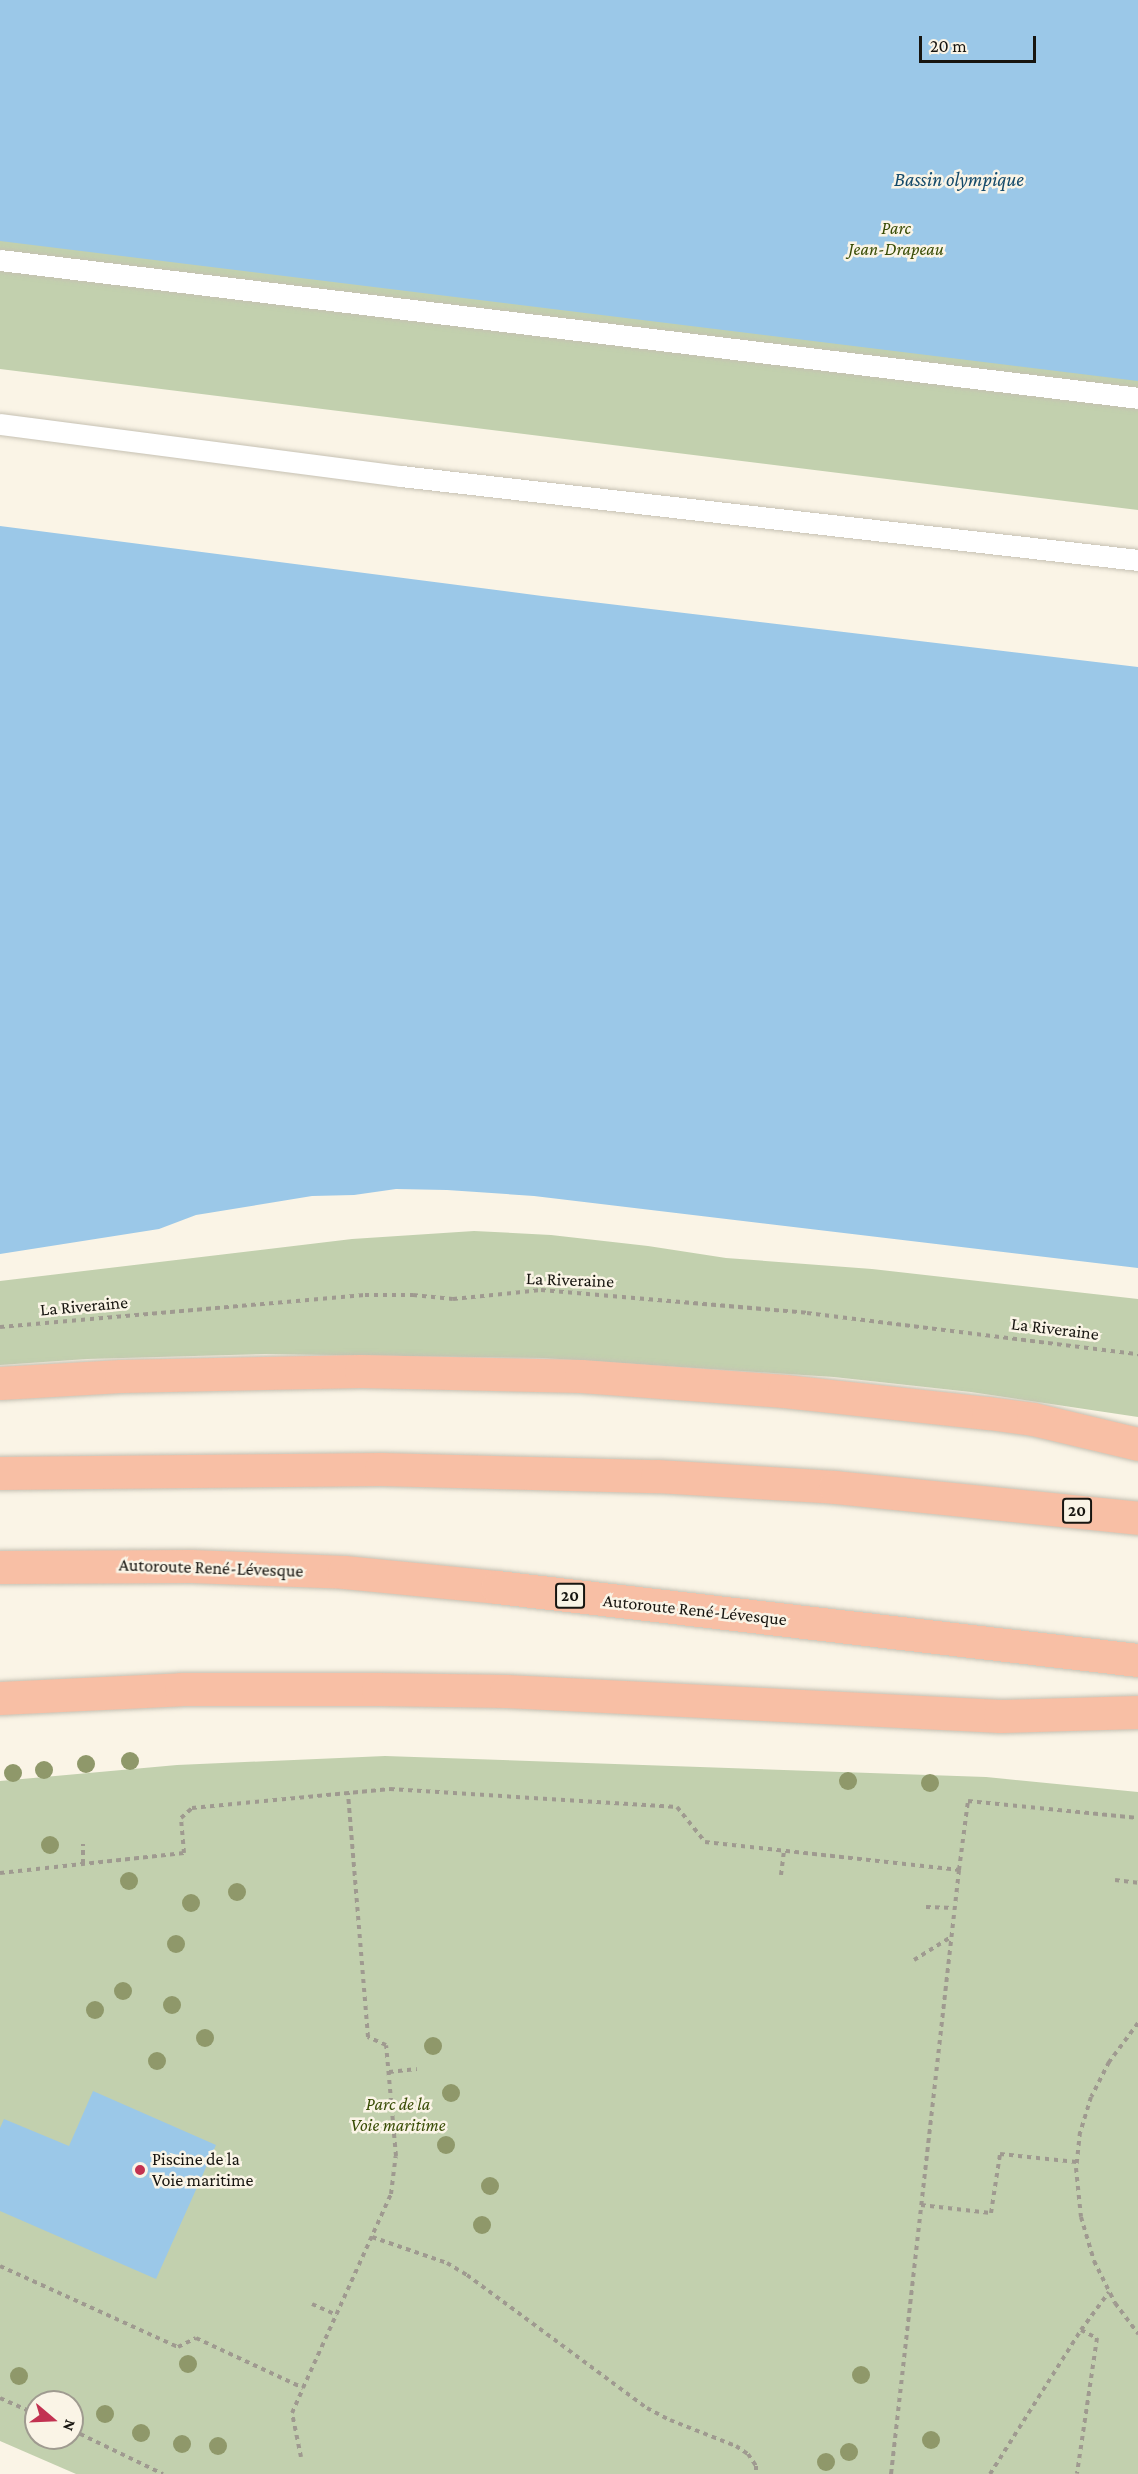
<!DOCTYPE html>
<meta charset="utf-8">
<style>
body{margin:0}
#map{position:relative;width:1138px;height:2474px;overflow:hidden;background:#faf4e6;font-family:"Crimson Pro",serif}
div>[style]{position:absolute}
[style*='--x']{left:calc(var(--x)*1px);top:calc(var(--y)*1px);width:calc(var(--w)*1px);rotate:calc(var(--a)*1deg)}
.green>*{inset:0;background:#c2d0ae}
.water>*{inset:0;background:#9bc8e8}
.path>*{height:4px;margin-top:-2px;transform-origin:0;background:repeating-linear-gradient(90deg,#9f9a90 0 4.5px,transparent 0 9px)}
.roads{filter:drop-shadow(0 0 2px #c6c1b3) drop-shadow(0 0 2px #c6c1b3)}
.service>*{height:21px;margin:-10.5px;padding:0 10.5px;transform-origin:10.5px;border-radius:10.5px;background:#fff}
.motorway>*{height:33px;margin:-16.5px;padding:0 16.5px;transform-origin:16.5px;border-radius:16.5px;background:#f8bfa5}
.trees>*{width:18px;height:18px;margin:-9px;border-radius:50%;background:#8f986a}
.dots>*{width:16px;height:16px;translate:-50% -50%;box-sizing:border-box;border:3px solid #faf4e6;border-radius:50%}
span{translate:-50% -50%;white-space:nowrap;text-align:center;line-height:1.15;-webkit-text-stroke:5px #faf4e6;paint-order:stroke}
.shield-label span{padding:2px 4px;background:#faf4e6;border:2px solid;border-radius:4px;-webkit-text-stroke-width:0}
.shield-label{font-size:16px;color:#171510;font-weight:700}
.park-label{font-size:18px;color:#384c04;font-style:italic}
.street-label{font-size:18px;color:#171510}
.poi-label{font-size:18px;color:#171510}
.left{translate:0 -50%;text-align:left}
.water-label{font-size:20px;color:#144a6a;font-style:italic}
.north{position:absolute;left:24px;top:2390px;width:60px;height:60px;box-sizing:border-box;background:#faf4e6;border:2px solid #9f9b90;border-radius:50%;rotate:109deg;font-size:16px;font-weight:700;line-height:24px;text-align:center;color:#171510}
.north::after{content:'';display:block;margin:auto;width:21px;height:27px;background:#c23251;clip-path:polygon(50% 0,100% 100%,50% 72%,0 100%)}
.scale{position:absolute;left:919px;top:36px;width:117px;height:27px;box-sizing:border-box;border:3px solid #171510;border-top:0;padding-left:8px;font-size:18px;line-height:21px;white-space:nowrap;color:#171510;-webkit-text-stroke:4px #faf4e6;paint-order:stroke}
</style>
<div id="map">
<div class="green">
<div style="clip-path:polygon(0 0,1138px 0,1138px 510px,0 369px)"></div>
<div style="clip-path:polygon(474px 1231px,551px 1235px,648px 1246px,726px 1258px,872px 1269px,1138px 1299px,1138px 1417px,971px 1392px,834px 1377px,544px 1358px,265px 1354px,87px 1359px,0 1365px,0 1281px,352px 1239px)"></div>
<div style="clip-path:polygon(evenodd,385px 1756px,986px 1777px,1138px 1792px,1138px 2474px,76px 2474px,0 2441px,0 1781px,177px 1765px,385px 1756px,36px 2402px,72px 2402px,72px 2438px,36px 2438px,36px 2402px)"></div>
</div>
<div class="water">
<div style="clip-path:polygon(0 0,1138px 0,1138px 381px,0 241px)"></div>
<div style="clip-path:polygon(0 526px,542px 596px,1138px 667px,1138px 1268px,534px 1196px,447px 1190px,396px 1189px,354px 1195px,312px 1196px,196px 1215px,159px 1229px,0 1254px)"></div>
<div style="clip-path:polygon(93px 2091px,216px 2145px,156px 2279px,0 2211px,0 2128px,4px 2119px,69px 2146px)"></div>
</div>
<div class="path">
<div style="--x:0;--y:1327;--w:366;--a:-5"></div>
<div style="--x:365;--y:1295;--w:48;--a:0"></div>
<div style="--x:413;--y:1295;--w:40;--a:5.7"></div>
<div style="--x:453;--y:1299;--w:88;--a:-5.8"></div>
<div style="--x:541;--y:1290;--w:267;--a:4.9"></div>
<div style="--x:807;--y:1313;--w:334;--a:7.1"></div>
<div style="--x:83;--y:1864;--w:20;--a:-90"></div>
<div style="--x:959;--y:1870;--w:70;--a:-82.6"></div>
<div style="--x:968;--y:1801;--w:171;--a:5.7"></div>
<div style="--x:0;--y:1873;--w:185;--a:-6.2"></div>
<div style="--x:184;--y:1853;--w:35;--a:-95"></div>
<div style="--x:181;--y:1818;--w:15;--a:-42"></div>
<div style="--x:192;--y:1808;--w:199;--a:-5.5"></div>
<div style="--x:390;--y:1789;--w:288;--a:3.6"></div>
<div style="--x:677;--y:1807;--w:45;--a:51.3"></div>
<div style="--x:705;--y:1842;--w:256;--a:6.3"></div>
<div style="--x:959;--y:1870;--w:608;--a:96.42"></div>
<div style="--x:781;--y:1875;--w:24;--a:-83"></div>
<div style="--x:1115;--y:1880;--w:23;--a:7"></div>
<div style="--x:926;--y:1907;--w:29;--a:2"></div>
<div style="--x:914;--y:1960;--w:44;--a:-31.9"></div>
<div style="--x:1138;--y:2023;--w:49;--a:126.6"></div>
<div style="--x:1109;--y:2062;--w:39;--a:117"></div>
<div style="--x:1091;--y:2097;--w:37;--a:107"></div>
<div style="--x:1080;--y:2132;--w:36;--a:96"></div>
<div style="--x:1076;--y:2168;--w:49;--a:84.2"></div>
<div style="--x:1081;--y:2217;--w:46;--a:73.5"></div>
<div style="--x:1094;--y:2261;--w:47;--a:63.4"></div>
<div style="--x:1115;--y:2303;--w:39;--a:53"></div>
<div style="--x:389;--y:2072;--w:28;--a:-6"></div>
<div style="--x:921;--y:2205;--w:70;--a:6.5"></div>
<div style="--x:991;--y:2213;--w:60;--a:-81.3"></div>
<div style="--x:1000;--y:2154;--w:77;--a:5.9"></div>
<div style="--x:372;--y:2237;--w:79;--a:19.1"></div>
<div style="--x:447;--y:2263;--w:23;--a:31"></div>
<div style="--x:467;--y:2275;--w:224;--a:36.5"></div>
<div style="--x:647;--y:2408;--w:26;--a:28"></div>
<div style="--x:670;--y:2420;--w:71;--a:21.5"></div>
<div style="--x:736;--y:2446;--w:14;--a:34"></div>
<div style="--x:748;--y:2454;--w:14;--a:56"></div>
<div style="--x:756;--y:2466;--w:8;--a:90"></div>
<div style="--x:0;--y:2266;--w:196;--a:24.5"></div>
<div style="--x:178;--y:2347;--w:20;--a:-27"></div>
<div style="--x:196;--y:2338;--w:118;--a:25"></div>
<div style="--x:303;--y:2388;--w:213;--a:-65.6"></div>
<div style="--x:391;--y:2194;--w:38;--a:-83"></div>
<div style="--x:396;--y:2156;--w:111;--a:-95.1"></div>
<div style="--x:386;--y:2045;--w:20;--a:-156"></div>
<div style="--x:368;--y:2037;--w:245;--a:-94.7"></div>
<div style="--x:312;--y:2304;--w:27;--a:24"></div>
<div style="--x:1081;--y:2330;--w:47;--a:-53.6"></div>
<div style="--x:0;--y:2398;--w:39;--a:24"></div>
<div style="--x:72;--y:2430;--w:101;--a:25.8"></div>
<div style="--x:301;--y:2457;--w:45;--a:-101.6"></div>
<div style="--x:292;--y:2413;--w:27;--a:-66"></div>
<div style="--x:990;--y:2474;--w:170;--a:-57.7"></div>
<div style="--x:1081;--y:2330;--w:18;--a:27"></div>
<div style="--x:1097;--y:2338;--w:137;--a:98.4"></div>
</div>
<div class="roads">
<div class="service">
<div style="--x:0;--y:260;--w:1146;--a:6.91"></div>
<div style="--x:0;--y:424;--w:404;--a:7.4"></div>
<div style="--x:401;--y:476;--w:742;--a:6.5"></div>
</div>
<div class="motorway">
<div style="--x:0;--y:1383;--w:121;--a:-3.3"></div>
<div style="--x:121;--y:1376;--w:240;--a:-1.2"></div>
<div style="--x:361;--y:1371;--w:220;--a:1.3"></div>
<div style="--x:581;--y:1376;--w:204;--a:4.2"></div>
<div style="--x:784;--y:1391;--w:205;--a:6.2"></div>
<div style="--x:988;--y:1413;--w:45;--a:7.6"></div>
<div style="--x:1033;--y:1419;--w:108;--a:13.4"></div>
<div style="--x:0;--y:1473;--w:381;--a:-0.6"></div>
<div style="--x:381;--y:1469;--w:276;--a:1.5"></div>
<div style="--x:657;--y:1476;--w:178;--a:3.5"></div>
<div style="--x:835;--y:1487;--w:305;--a:5.8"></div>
<div style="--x:0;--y:1567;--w:191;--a:-0.3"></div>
<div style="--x:191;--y:1566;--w:153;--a:2.2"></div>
<div style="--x:344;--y:1572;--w:154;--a:5.6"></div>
<div style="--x:497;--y:1587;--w:645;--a:6.5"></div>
<div style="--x:0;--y:1698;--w:181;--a:-2.8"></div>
<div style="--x:181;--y:1689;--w:197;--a:0"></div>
<div style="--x:378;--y:1689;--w:128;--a:0.9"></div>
<div style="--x:506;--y:1691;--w:495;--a:2.9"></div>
<div style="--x:1000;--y:1716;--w:138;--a:-1.7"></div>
</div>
</div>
<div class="trees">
<div style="left:130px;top:1761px"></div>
<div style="left:86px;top:1764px"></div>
<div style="left:44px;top:1770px"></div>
<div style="left:13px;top:1773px"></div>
<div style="left:848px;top:1781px"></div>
<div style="left:930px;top:1783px"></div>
<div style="left:50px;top:1845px"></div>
<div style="left:129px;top:1881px"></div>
<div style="left:237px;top:1892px"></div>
<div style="left:191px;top:1903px"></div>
<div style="left:176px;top:1944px"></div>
<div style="left:123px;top:1991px"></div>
<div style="left:172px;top:2005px"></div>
<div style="left:95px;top:2010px"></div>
<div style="left:205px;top:2038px"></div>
<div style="left:433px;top:2046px"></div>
<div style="left:157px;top:2061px"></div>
<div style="left:451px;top:2093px"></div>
<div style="left:446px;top:2145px"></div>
<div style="left:490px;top:2186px"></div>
<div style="left:482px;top:2225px"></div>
<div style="left:188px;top:2364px"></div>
<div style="left:861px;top:2375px"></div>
<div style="left:19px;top:2376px"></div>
<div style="left:105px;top:2414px"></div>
<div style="left:141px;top:2433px"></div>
<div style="left:931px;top:2440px"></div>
<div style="left:182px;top:2444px"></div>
<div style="left:218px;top:2446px"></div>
<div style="left:849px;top:2452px"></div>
<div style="left:826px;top:2462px"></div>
</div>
<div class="dots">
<div style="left:140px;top:2170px;background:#c23251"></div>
</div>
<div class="shield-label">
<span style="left:1077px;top:1511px">20</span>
<span style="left:570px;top:1596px">20</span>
</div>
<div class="park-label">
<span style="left:896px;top:239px">Parc<br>Jean-Drapeau</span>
<span style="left:398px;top:2115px">Parc de la<br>Voie maritime</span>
</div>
<div class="street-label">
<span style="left:570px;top:1280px;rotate:2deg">La Riveraine</span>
<span style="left:84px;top:1306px;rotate:-5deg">La Riveraine</span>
<span style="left:1055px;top:1329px;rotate:7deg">La Riveraine</span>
<span style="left:211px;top:1568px;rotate:2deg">Autoroute René-Lévesque</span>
<span style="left:695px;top:1610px;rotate:6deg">Autoroute René-Lévesque</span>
</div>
<div class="poi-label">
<span class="left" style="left:152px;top:2170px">Piscine de la<br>Voie maritime</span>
</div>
<div class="water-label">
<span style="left:959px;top:179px">Bassin olympique</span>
</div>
<div class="north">N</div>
<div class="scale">20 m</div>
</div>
